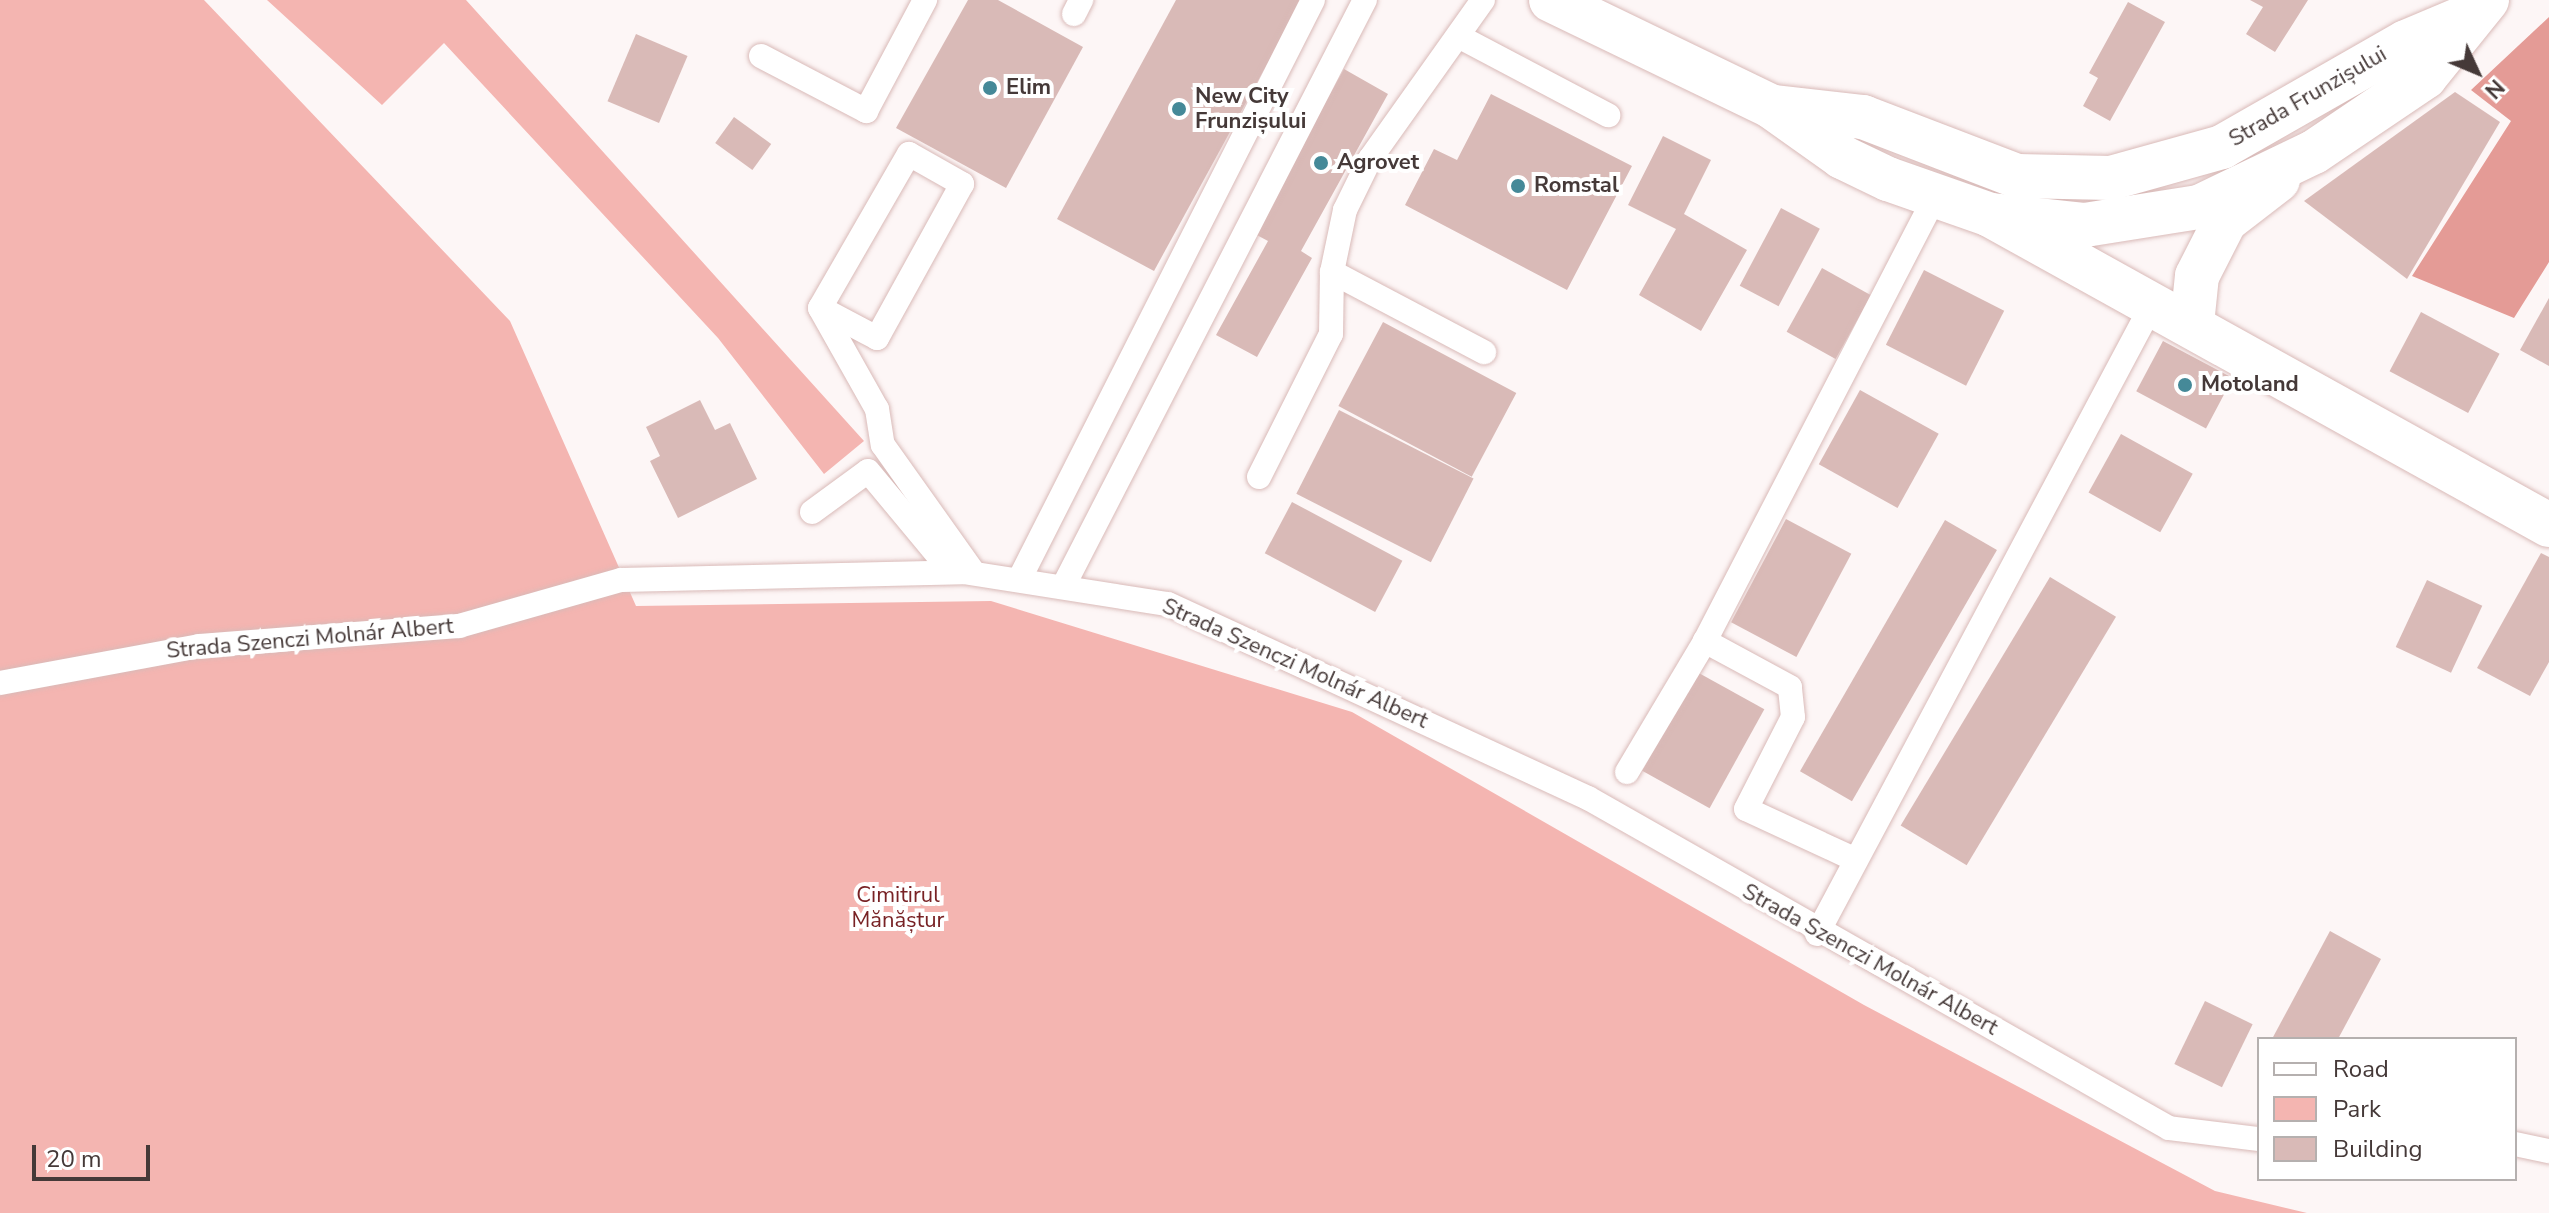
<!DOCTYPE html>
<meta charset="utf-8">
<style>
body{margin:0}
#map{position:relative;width:2549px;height:1213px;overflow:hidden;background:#fdf6f6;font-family:"Nunito Sans",sans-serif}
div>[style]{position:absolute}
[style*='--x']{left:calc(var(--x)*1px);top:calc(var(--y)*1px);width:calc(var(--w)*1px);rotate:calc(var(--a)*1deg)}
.green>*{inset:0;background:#f4b5b1}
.forest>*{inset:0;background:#e49b96}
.building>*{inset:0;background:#d9bab7;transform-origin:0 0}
.roads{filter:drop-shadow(0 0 2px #d9bab8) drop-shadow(0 0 2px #d9bab8)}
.service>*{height:24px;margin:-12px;padding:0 12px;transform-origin:12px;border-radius:12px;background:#fff}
.minor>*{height:44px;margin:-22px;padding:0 22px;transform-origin:22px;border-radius:22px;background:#fff}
.secondary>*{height:44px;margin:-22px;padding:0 22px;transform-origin:22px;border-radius:22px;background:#fff}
.dots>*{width:22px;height:22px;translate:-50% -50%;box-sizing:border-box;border:4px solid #fff;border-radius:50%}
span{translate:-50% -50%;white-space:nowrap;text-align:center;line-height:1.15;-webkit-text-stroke:8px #fff;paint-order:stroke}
.poi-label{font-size:22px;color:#453938;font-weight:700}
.left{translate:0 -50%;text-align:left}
.street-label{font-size:22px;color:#453938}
.park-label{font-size:22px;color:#782225}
.legend{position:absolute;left:2257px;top:1037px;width:260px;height:144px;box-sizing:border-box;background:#fff;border:2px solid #b5b0af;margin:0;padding:10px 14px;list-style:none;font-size:24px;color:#453938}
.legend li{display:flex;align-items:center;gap:16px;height:40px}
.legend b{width:40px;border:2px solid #b5b0af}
.north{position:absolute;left:2437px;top:32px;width:80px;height:80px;-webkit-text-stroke:6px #fff;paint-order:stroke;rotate:134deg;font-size:22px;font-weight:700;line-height:32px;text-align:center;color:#453938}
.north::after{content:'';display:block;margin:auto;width:28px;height:36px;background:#453938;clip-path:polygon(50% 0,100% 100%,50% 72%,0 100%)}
.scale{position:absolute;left:32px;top:1145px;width:118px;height:36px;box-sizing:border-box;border:4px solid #453938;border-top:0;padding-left:10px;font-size:24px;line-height:28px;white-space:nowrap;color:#453938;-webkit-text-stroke:6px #fff;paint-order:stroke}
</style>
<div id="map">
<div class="green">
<div style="clip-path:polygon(0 0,204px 0,510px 321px,636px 606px,991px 601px,1352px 712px,1864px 1005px,2215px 1191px,2307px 1213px,0 1213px)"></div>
<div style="clip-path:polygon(267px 0,466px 0,864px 441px,824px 474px,718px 338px,444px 43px,382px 105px)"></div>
</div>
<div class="forest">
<div style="clip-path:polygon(2549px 17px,2549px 262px,2514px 318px,2412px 276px,2511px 121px,2471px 90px)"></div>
</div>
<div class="building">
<div style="clip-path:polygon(968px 0,998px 0,1083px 47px,1006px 188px,896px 128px)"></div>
<div style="clip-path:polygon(1176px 0,1302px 0,1154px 271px,1057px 219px)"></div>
<div style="clip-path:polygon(2250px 0,2308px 0,2275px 52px,2246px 34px,2263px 7px)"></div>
<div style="clip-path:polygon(2128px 2px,2165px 22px,2110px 121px,2083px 106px,2098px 78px,2089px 73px)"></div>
<div style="left:636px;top:34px;width:56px;height:73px;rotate:23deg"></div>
<div style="clip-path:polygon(1344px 69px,1388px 94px,1301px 251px,1312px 258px,1257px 357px,1216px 335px,1268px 241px,1253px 233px)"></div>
<div style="clip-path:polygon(2455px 92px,2500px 122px,2407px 279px,2304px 201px)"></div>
<div style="clip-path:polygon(1491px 94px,1632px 166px,1567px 290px,1405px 205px,1434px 149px,1457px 160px)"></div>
<div style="left:734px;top:117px;width:46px;height:32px;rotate:36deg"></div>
<div style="clip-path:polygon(1663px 136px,1711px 160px,1684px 214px,1747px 250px,1701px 331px,1639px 295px,1676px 229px,1628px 205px)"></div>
<div style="left:1781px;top:208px;width:44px;height:88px;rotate:28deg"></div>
<div style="left:1822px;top:268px;width:56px;height:73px;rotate:29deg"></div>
<div style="left:1924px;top:270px;width:90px;height:84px;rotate:27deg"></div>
<div style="clip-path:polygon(2549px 298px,2549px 366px,2520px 350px)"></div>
<div style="left:2421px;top:312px;width:89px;height:67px;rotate:28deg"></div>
<div style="left:1383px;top:322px;width:151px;height:95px;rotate:28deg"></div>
<div style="left:2163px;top:341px;width:79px;height:57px;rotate:28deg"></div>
<div style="left:1860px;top:390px;width:90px;height:85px;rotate:29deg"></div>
<div style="clip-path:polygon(700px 400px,715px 430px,730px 423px,757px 479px,678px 518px,650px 461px,660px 456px,646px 427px)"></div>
<div style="left:1339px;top:410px;width:151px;height:94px;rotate:27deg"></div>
<div style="left:2121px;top:434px;width:82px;height:67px;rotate:29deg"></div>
<div style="left:1292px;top:502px;width:125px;height:58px;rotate:28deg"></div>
<div style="left:1786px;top:519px;width:74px;height:117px;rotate:28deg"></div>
<div style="left:1945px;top:520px;width:60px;height:290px;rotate:30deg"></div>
<div style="clip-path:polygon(2541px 553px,2549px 557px,2549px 662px,2530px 696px,2477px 668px)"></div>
<div style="left:2050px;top:577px;width:77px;height:290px;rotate:31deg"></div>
<div style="left:2427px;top:580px;width:61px;height:74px;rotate:25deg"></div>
<div style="left:1697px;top:672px;width:77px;height:113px;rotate:29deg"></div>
<div style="clip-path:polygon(2330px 931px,2381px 959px,2338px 1039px,2272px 1039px)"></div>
<div style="left:2205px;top:1001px;width:53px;height:70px;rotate:26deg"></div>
</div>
<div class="roads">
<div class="service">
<div style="--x:1074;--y:14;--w:16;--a:-63"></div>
<div style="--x:1458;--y:36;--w:170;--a:27.8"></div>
<div style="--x:761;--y:56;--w:119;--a:27.6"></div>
<div style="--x:866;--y:111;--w:126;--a:-62"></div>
<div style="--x:909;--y:154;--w:61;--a:29.5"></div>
<div style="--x:962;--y:184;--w:176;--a:118.9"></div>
<div style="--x:877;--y:338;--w:64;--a:-152.2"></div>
<div style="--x:820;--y:308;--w:178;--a:-60"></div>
<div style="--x:1332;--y:272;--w:172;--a:27.8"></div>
<div style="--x:820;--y:308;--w:116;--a:60.6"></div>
<div style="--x:877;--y:409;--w:36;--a:81"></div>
<div style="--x:883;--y:445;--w:157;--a:54.6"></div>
<div style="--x:1259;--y:477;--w:160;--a:-63.3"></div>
<div style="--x:1331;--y:334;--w:62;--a:-89.1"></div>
<div style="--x:1332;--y:272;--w:63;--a:-78.2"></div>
<div style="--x:1345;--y:210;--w:57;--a:-63.9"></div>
<div style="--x:1370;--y:159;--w:195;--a:-54.6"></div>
<div style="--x:812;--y:512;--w:69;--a:-36.2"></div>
<div style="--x:868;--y:471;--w:131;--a:50.3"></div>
<div style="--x:1019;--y:580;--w:650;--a:-63.12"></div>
<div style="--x:1063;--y:587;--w:660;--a:-62.78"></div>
<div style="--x:0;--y:683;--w:202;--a:-10.5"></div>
<div style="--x:199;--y:646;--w:261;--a:-4.4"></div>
<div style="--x:459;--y:626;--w:168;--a:-15.9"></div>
<div style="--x:621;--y:580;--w:342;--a:-1.3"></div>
<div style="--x:963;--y:572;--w:207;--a:8.9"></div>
<div style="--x:1168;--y:604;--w:463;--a:24.8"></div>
<div style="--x:1588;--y:798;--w:668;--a:29.6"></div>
<div style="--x:2169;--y:1128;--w:91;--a:7"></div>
<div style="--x:1627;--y:772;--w:152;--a:-59.2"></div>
<div style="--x:1856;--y:860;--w:121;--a:-155.1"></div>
<div style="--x:1746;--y:809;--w:103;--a:-62.9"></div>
<div style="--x:1793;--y:717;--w:30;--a:-96"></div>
<div style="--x:1790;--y:687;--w:97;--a:-151.6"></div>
<div style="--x:1705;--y:641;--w:500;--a:-62.62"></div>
<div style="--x:1817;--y:934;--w:713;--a:-61.96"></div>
<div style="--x:2515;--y:1144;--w:35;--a:12"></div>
</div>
<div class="minor">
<div style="--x:1990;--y:215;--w:639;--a:29.01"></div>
<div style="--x:2192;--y:324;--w:48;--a:-84.1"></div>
<div style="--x:2197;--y:276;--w:62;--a:-63"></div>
<div style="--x:2225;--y:221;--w:67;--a:-37.7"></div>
</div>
<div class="secondary">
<div style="--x:1551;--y:0;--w:246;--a:25.8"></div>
<div style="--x:1772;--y:107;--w:86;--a:35.5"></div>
<div style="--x:1842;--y:157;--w:51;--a:25.6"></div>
<div style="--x:1888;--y:179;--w:108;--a:19.4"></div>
<div style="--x:1990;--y:215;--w:96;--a:6"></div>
<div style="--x:2085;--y:225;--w:115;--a:-9"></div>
<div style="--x:2199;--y:207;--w:127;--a:-25.6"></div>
<div style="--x:2314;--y:152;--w:134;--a:-34"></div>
<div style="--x:2425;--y:77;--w:99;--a:-51.2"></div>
<div style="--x:1775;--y:107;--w:89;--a:6.5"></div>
<div style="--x:1863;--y:117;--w:165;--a:21"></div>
<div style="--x:2017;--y:176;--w:94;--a:1.2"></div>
<div style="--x:2111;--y:178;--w:115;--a:-15.6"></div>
<div style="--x:2222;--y:147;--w:212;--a:-29.7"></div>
<div style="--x:2406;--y:42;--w:69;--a:-22.9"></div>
</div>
</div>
<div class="dots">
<div style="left:990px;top:88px;background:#458998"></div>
<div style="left:1179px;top:109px;background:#458998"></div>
<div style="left:1321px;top:163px;background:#458998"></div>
<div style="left:1518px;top:186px;background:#458998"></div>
<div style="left:2185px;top:385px;background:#458998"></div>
</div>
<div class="poi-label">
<span class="left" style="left:1006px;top:88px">Elim</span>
<span class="left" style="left:1195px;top:109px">New City<br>Frunzișului</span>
<span class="left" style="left:1337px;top:163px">Agrovet</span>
<span class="left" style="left:1534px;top:186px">Romstal</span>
<span class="left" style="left:2201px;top:385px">Motoland</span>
</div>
<div class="street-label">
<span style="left:2308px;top:97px;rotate:-30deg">Strada Frunzișului</span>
<span style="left:310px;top:639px;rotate:-5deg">Strada Szenczi Molnár Albert</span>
<span style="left:1295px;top:664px;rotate:24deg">Strada Szenczi Molnár Albert</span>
<span style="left:1870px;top:960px;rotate:29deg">Strada Szenczi Molnár Albert</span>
</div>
<div class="park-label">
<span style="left:898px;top:908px">Cimitirul<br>Mănăștur</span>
</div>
<ul class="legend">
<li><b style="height:10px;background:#fff"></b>Road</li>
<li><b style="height:22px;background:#f4b5b1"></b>Park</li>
<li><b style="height:22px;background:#d9bab7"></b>Building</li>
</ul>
<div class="north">N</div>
<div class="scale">20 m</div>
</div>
